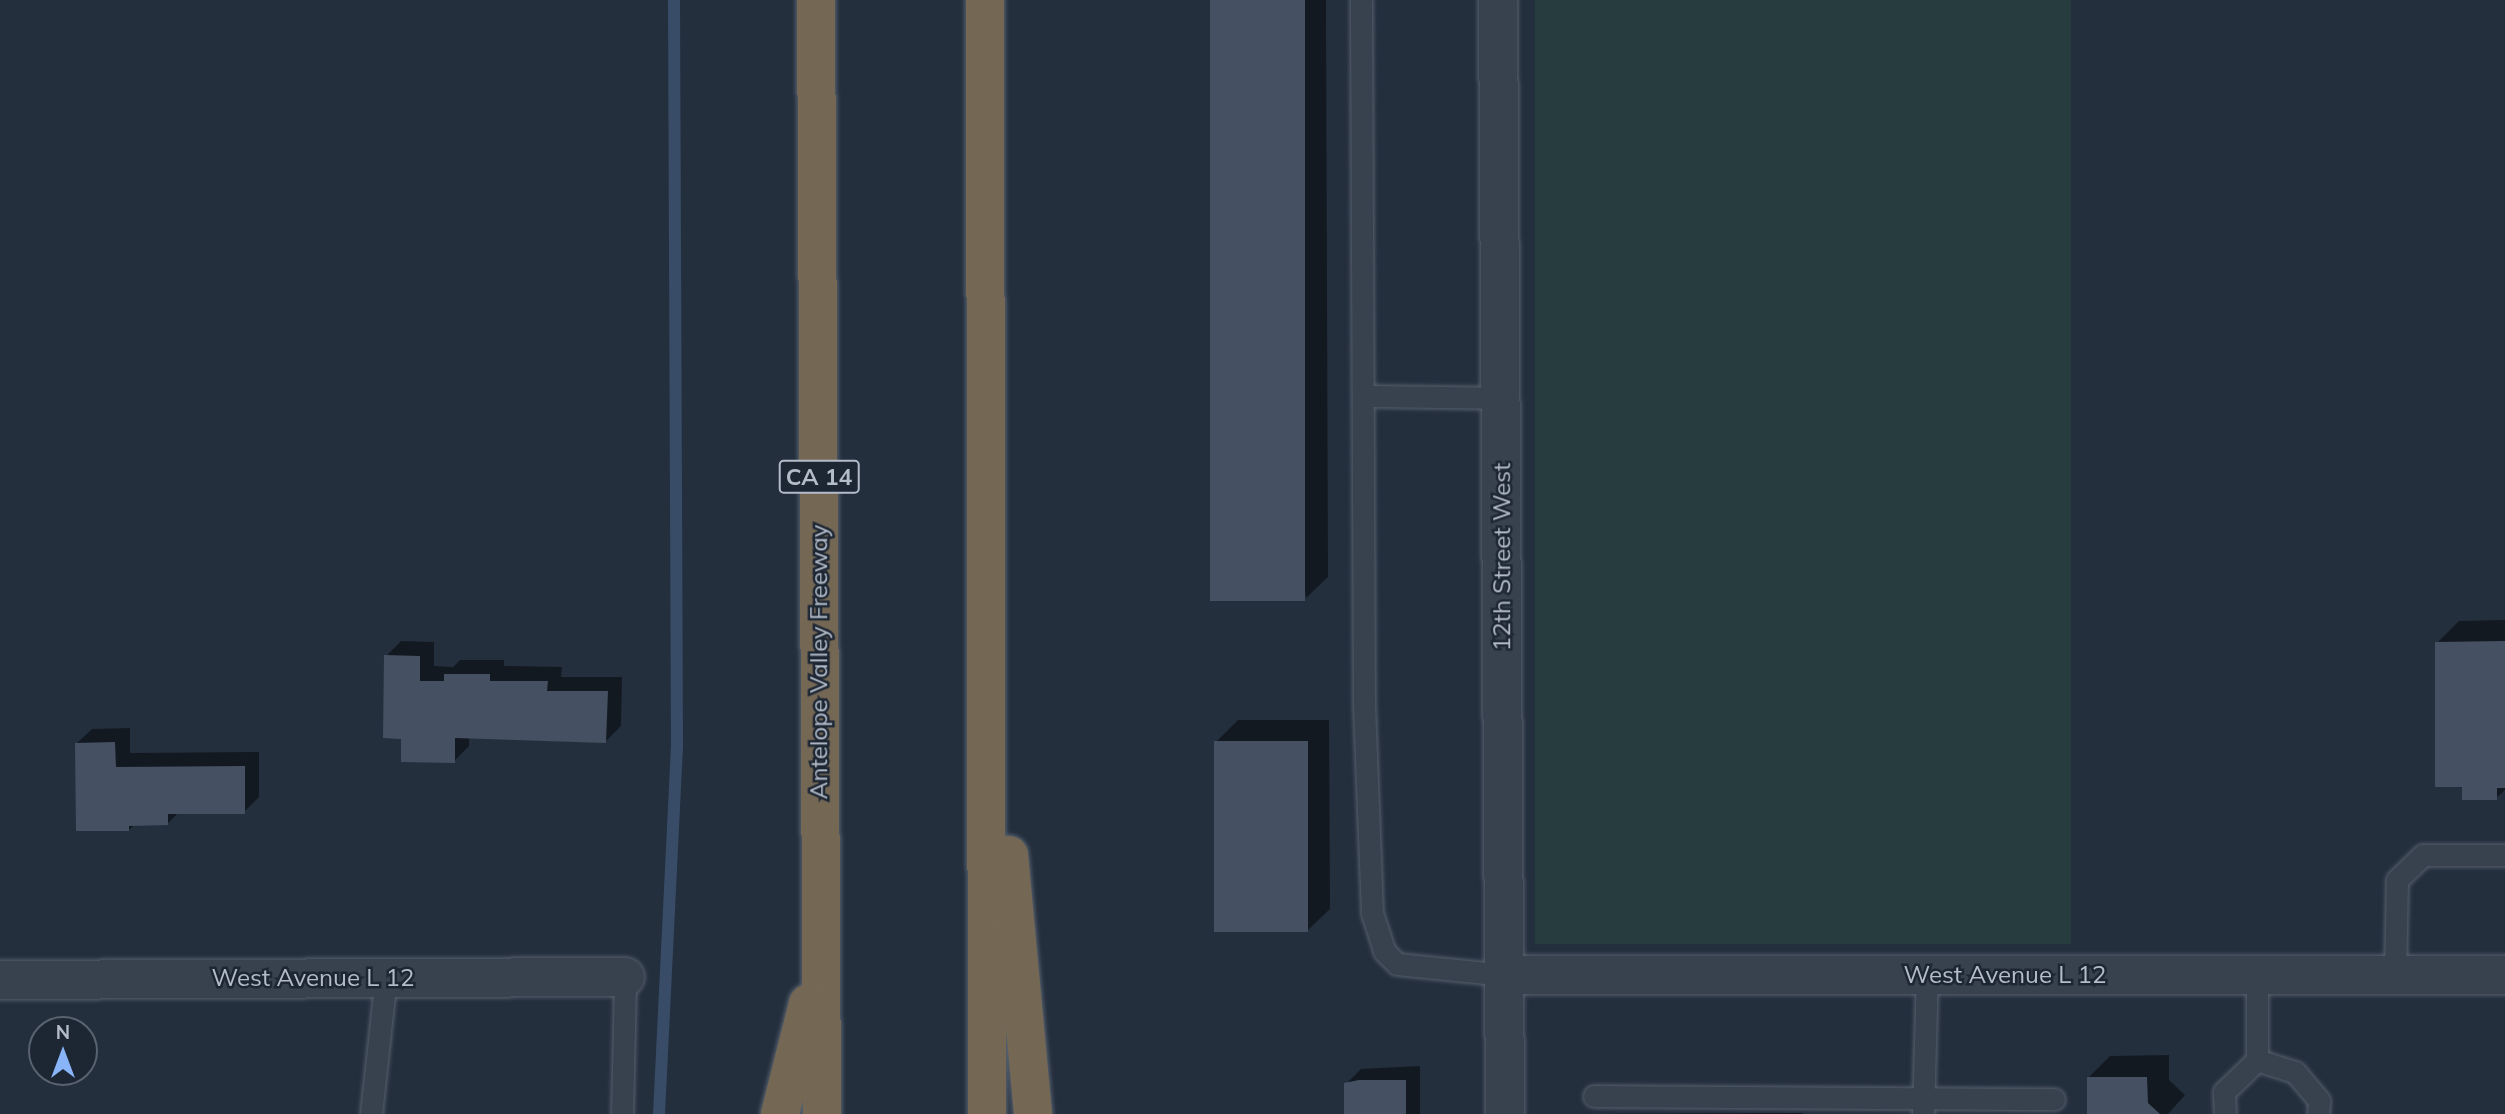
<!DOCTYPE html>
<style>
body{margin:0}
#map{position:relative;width:2505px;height:1114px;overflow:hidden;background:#242f3e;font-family:Mulish,sans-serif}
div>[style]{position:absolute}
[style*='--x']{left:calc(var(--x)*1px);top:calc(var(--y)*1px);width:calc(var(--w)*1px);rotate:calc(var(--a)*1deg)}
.green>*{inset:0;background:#263c3f;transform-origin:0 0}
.shadow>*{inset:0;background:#0007}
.stream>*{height:12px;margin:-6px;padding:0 6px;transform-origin:6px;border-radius:6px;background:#394c67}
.building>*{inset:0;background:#455162;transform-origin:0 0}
.roads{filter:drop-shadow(0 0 2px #565f6c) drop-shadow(0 0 2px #565f6c)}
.lane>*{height:21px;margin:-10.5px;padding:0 10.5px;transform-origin:10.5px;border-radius:10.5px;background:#38414e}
.street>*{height:38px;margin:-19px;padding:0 19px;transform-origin:19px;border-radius:19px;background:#38414e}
.highway>*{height:38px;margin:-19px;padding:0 19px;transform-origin:19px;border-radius:19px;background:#746855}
span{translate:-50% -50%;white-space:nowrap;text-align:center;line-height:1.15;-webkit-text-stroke:5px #1d2633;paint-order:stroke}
.shield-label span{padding:2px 5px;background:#1d2633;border:2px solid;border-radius:5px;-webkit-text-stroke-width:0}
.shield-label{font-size:23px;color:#b4bcc9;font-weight:700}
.street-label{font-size:24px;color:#b4bcc9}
.north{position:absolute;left:28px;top:1016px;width:70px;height:70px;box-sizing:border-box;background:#1d2633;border:2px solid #59626f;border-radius:50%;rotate:0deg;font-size:19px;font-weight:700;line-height:28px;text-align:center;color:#b4bcc9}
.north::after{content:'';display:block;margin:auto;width:24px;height:32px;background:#8ab4f8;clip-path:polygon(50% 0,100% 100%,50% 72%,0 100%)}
</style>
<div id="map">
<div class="green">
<div style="left:1535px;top:0;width:536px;height:944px"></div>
</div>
<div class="shadow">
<div style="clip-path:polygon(1212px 0,1326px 0,1328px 577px,1306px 598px)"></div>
<div style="clip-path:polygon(2505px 620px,2505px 790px,2496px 798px,2463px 785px,2437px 643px,2459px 621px)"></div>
<div style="clip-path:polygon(401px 641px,434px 642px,434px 666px,453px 667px,460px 660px,504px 660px,504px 666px,562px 667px,561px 677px,622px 677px,621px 726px,606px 741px,469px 737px,469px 746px,454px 761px,403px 737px,386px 656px)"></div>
<div style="clip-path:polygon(1238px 720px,1329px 720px,1330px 909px,1308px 930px,1216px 742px)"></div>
<div style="clip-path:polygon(130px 728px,130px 753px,259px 752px,259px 797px,244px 812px,179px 812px,168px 823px,135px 824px,129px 830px,77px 743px,92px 729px)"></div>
<div style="clip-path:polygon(2169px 1055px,2169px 1080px,2185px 1095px,2168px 1114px,2089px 1114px,2088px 1078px,2110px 1056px)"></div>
<div style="clip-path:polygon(1420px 1066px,1420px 1114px,1346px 1114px,1346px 1084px,1361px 1069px)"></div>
<div style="clip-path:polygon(1803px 1113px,1803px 1114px,1593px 1114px,1594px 1114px)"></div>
</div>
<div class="stream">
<div style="--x:659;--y:1114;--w:367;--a:-87.2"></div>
<div style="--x:677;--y:747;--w:747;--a:-90.23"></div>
</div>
<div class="building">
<div style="left:1210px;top:0;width:95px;height:601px"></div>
<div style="clip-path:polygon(2505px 641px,2505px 788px,2497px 788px,2497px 800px,2462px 800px,2462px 787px,2435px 787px,2435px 642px)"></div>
<div style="clip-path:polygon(384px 655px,420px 656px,420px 681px,444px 681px,444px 674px,490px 674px,490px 681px,548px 681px,547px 691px,608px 691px,606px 743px,455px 738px,455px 763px,401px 762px,401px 739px,383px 738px)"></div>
<div style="left:1214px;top:741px;width:94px;height:191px"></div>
<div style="clip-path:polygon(115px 742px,116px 767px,245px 766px,245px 814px,168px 814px,168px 825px,129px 826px,129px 831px,76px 831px,75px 743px)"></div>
<div style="clip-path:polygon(2087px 1077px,2147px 1077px,2148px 1103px,2160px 1114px,2087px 1114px)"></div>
<div style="clip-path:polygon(1359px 1080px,1406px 1080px,1406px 1114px,1344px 1114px,1344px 1083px)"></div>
</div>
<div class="roads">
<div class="lane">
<div style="--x:1361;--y:0;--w:705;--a:89.76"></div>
<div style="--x:1364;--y:705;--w:208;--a:87.8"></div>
<div style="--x:1372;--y:913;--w:40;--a:72"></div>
<div style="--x:1384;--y:951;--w:18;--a:45"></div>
<div style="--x:1397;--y:964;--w:109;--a:5.8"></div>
<div style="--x:1365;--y:396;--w:136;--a:0.8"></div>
<div style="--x:2395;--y:975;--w:95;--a:-88.8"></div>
<div style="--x:2397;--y:880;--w:36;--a:-44"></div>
<div style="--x:2423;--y:855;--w:82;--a:0"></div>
<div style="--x:2257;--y:1060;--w:40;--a:18"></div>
<div style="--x:2295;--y:1072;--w:38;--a:50"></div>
<div style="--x:2319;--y:1101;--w:13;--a:94"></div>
<div style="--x:1594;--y:1096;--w:460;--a:0.4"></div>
<div style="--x:371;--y:1114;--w:138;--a:-83.8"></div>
<div style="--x:622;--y:1114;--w:137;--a:-88.7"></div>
<div style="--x:1923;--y:1114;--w:139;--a:-88.4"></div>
<div style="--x:2225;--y:1114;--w:22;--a:-93"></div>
<div style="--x:2224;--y:1092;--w:46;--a:-44.1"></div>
<div style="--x:2257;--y:1060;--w:85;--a:-90"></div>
</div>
<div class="street">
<div style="--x:1498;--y:0;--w:1114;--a:89.64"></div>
<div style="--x:1505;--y:975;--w:1000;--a:0"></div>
<div style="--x:0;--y:980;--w:625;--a:-0.28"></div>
</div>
<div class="highway">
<div style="--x:816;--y:0;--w:1114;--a:89.69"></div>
<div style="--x:985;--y:0;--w:1114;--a:89.9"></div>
<div style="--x:1009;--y:855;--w:260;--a:84.7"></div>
<div style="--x:780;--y:1114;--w:114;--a:-75.8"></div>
</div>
</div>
<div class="shield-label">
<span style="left:819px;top:477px">CA 14</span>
</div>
<div class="street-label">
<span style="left:1502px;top:557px;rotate:-90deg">12th Street West</span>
<span style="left:819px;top:662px;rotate:-90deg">Antelope Valley Freeway</span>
<span style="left:2005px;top:975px">West Avenue L 12</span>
<span style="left:313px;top:978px">West Avenue L 12</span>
</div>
<div class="north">N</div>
</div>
